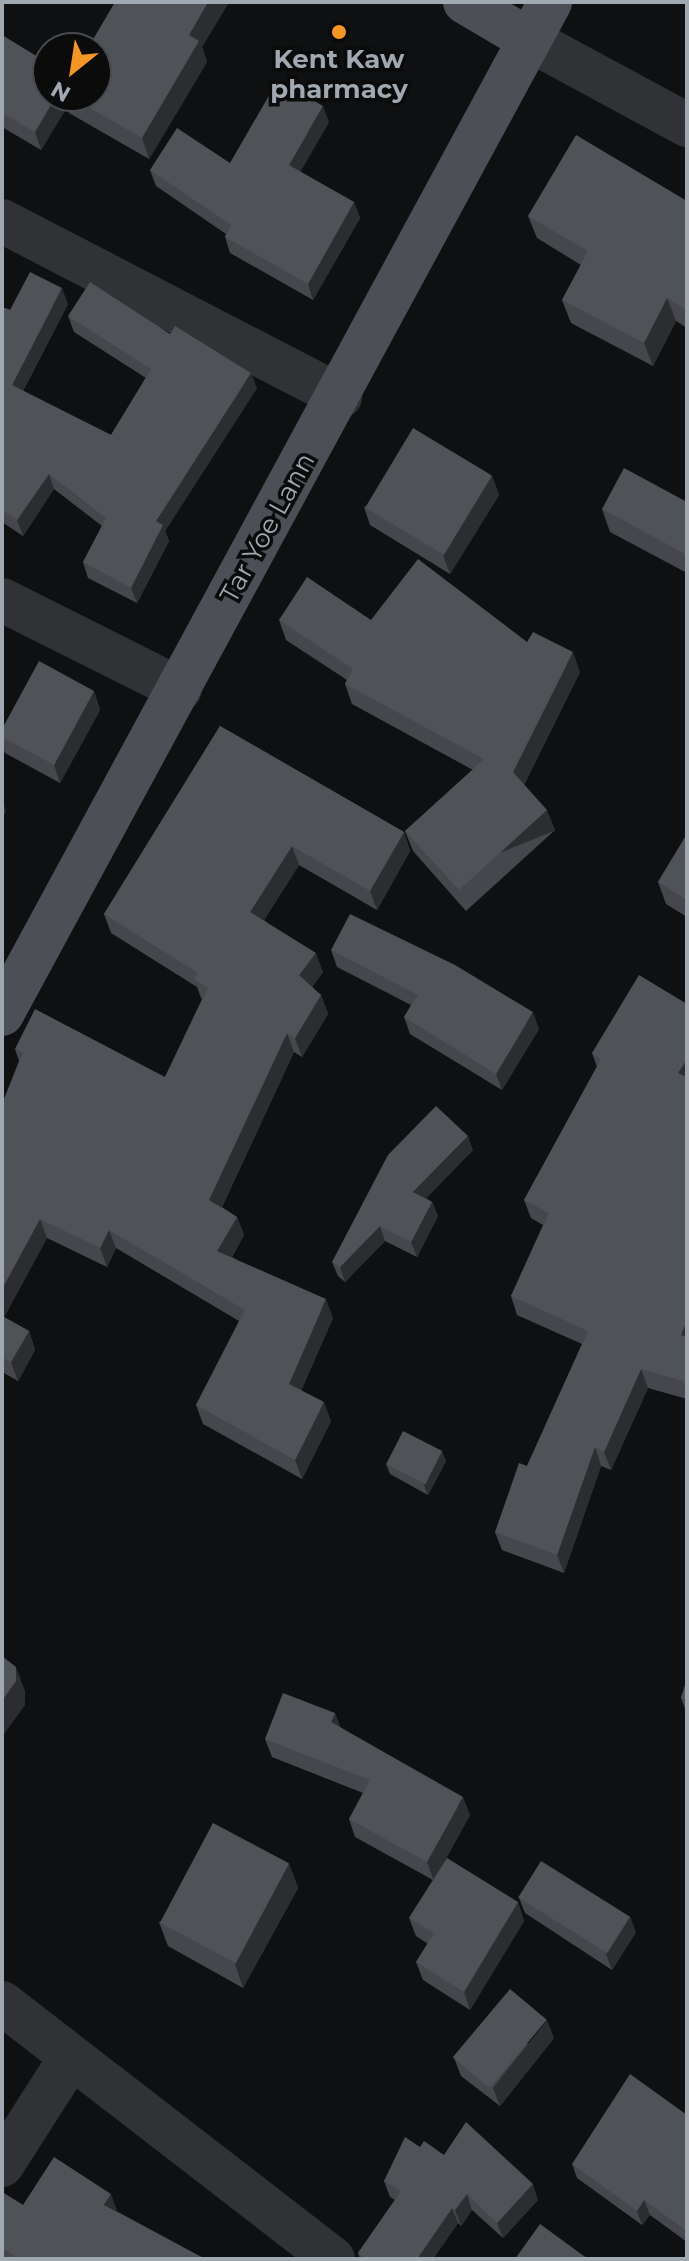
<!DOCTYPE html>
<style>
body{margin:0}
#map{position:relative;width:689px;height:2261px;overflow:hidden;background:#0f1011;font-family:Montserrat,sans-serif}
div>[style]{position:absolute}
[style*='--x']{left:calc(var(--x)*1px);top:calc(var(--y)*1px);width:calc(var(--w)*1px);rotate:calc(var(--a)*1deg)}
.minor>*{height:44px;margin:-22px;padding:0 22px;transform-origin:22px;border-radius:22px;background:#303236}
.major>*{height:44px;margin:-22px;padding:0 22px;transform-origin:22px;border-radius:22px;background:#4c4f55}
.wall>*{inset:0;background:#45474c}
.shaded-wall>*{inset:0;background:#2b2d30;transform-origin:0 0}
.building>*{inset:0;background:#4f5257;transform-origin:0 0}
.dots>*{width:22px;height:22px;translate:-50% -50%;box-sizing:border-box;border:4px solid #0b0b0c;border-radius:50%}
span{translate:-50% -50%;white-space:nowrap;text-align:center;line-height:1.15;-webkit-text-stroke:7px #0b0b0c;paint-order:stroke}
.poi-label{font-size:26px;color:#a0a8b2;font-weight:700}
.street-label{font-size:26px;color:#a0a8b2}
.frame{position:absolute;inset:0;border:4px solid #a0a8b2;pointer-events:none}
.north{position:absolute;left:32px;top:32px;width:80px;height:80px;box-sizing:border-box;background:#0b0b0c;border:2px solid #474a4e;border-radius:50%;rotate:210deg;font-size:22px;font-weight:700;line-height:32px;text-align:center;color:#a0a8b2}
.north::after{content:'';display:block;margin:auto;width:28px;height:36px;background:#f39626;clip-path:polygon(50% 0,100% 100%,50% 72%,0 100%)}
</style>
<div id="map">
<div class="minor">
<div style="--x:528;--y:39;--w:181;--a:28.4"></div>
<div style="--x:2;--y:221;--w:381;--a:27.4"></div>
<div style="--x:2;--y:600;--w:199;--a:26.6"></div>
<div style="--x:2;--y:2003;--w:418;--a:37.7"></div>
<div style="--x:2;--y:2165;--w:128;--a:-57.4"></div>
</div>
<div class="major">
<div style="--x:465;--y:2;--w:73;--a:30.4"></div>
<div style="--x:2;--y:1014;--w:1151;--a:-61.56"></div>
</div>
<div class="wall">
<div style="clip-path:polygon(115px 2px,229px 2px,202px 47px,207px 62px,149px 159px,69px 113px,67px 107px,41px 150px,2px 127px,2px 35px,48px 96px,96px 96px)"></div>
<div style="clip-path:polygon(329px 122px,300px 172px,354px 202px,360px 218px,313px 300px,230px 253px,225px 237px,226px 234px,156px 186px,150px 170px,230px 163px)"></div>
<div style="clip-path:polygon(687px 201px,687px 328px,676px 321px,653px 366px,571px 323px,562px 300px,581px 265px,537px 238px,528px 216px)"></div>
<div style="clip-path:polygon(68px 304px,23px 391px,111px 435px,146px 378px,74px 332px,68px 316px,170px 334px,257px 388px,165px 531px,169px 541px,137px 603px,88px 578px,83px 562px,102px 526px,54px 489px,23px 536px,2px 522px,2px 307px,10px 310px)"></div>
<div style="clip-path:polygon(492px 476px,499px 495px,450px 574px,370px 525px,364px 507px)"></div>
<div style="clip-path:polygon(687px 502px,687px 573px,610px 532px,602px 509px)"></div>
<div style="clip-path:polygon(279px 620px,371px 620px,527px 642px,580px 672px,524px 785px,555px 830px,466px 911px,413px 851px,405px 831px,473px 770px,352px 704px,345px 684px,347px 680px,286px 640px)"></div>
<div style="clip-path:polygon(94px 691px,100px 710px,60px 783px,5px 753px,2px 745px,2px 729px)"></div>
<div style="clip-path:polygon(220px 726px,404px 832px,410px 851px,377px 910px,299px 865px,264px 920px,323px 972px,312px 987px,321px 995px,328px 1014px,302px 1057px,294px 1052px,222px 1207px,237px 1217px,244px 1235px,232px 1257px,333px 1318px,301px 1390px,331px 1421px,302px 1479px,203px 1424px,196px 1405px,239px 1321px,116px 1248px,107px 1267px,47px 1238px,4px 1317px,29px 1331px,35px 1350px,18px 1381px,2px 1372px,2px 1104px,19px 1061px,15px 1049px,165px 1077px,202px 999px,201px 998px,197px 987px,111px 933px,104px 914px)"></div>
<div style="clip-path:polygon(687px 834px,687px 917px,666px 904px,658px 882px)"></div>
<div style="clip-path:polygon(331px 950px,539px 1029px,502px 1090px,410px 1034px,404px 1017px,411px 1005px,337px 967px)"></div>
<div style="clip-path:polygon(687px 1004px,687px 1399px,648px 1388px,611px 1470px,601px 1466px,564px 1573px,502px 1550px,495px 1532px,527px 1466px,582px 1344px,517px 1315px,511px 1296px,543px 1225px,531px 1218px,524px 1200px,597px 1067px,592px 1053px)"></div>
<div style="clip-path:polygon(473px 1150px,426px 1198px,432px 1202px,438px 1216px,417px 1257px,385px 1241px,345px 1282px,338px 1276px,332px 1262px)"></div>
<div style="clip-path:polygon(446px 1461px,428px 1495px,390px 1474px,386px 1464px)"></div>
<div style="clip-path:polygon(687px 1679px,687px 1714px,681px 1698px)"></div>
<div style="clip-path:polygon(335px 1713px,340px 1727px,470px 1815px,436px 1876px,518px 1902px,524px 1921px,470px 2010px,423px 1980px,416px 1962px,428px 1944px,416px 1936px,409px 1918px,433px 1880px,355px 1837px,349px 1819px,363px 1793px,272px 1757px,265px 1739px)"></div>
<div style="clip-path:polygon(289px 1864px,298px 1888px,243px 1988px,168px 1946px,159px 1922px)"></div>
<div style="clip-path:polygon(519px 1898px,636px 1932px,612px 1970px,525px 1913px)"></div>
<div style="clip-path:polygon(554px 2038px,500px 2106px,461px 2076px,454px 2058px)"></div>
<div style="clip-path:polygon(687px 2115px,687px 2242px,650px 2215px,642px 2225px,577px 2178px,572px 2164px)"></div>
<div style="clip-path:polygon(420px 2147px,444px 2155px,538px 2200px,503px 2238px,472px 2210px,461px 2226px,458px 2223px,433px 2259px,360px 2259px,358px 2253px,395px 2200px,390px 2197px,384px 2181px)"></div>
<div style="clip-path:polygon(2px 2192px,23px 2205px,118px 2212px,205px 2259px,2px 2259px)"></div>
</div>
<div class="shaded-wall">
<div style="clip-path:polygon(208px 2px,229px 2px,202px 47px,207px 62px,149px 159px,142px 138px,189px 35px)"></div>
<div style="clip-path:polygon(56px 96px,63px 96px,67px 107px,41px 150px,35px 132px)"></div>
<div style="clip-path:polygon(323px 106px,329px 122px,295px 181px,289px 165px)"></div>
<div style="clip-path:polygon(354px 202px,360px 218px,313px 300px,308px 284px)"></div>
<div style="clip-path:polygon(62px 288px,68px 304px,18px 401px,12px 385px)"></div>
<div style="clip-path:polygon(667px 298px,676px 321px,653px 366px,644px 343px)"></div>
<div style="clip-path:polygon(251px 373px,257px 388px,165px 531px,169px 541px,137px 603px,131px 588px,156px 521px)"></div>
<div style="clip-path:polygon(49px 474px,54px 489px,23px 536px,17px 520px)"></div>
<div style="clip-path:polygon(492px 476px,499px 495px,450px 574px,443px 555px)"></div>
<div style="clip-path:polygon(573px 652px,580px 672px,520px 793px,513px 772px)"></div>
<div style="clip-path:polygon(94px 691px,100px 710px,60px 783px,54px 765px)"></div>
<div style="clip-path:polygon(2px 799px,6px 811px,2px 819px)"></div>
<div style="left:547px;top:810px;width:22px;height:119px;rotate:68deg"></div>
<div style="clip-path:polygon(404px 832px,410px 851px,377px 910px,370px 891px)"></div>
<div style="clip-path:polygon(292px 846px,299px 865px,257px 931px,250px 912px)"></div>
<div style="clip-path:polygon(316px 953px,323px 972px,306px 994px,299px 975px)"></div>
<div style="clip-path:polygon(321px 995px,328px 1014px,302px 1057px,295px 1038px)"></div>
<div style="clip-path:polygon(533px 1012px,539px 1029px,502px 1090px,496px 1074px)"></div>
<div style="clip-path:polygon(287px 1033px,294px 1052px,216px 1219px,209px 1200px)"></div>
<div style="clip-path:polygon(687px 1059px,687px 1088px,678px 1073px)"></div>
<div style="clip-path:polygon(468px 1136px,473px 1150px,419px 1206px,413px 1192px)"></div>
<div style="clip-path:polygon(432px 1202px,438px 1216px,417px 1257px,411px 1242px)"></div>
<div style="clip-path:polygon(237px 1217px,244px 1235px,224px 1270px,217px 1251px)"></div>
<div style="clip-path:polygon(40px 1219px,47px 1238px,2px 1321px,2px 1289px)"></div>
<div style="clip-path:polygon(380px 1226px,385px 1241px,345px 1282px,340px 1267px)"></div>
<div style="clip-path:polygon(109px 1230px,116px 1248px,107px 1267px,100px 1248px)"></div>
<div style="clip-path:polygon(326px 1299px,333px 1318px,296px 1403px,289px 1384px)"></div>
<div style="clip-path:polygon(687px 1320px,687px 1352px,681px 1335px)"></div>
<div style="clip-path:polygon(29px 1331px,35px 1350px,18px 1381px,11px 1362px)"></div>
<div style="clip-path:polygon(641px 1369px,648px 1388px,611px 1470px,604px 1452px)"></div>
<div style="clip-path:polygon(324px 1402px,331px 1421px,302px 1479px,295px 1460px)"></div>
<div style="clip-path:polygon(595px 1447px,601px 1466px,564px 1573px,557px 1555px)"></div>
<div style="clip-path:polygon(442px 1451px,446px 1461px,428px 1495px,424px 1485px)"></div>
<div style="clip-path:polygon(16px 1667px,25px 1691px,25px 1705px,2px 1737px,2px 1701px)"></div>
<div style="clip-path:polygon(335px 1713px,341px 1732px,331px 1722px)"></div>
<div style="clip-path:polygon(463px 1797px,470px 1815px,434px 1881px,427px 1862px)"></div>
<div style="clip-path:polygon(289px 1864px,298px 1888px,243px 1988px,235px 1964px)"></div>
<div style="clip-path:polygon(518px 1902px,524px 1921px,470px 2010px,464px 1992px)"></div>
<div style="clip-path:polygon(630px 1916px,636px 1932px,612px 1970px,606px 1954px)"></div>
<div style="clip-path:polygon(547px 2020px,554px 2038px,500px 2106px,493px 2088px)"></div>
<div style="clip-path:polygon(533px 2184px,538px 2200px,503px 2238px,497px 2223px)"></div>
<div style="clip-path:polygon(111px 2194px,118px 2213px,104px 2205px)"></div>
<div style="clip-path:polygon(467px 2194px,472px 2210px,461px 2226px,455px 2210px)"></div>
<div style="clip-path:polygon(644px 2200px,650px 2215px,642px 2225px,637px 2211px)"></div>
<div style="clip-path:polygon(452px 2208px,458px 2223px,433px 2259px,417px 2259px)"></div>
</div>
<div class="building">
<div style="clip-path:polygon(115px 2px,208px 2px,189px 35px,199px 41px,142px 138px,69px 96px,96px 96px,96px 48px,88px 48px)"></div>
<div style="clip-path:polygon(2px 35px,48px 63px,48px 96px,56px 96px,35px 132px,2px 113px)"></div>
<div style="clip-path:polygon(278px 80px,323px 106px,289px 165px,354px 202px,308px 284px,225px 237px,231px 225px,150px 170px,177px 128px,230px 163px)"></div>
<div style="clip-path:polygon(576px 135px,687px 201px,687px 310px,667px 298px,644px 343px,562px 300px,588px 251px,528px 216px)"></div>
<div style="clip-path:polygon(30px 272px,62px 288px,12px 385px,111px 435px,151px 369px,68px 316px,90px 282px,170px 334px,175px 326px,251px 373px,156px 521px,163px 525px,131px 588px,83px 562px,106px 518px,49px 474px,17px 520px,2px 510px,2px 307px,10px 310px)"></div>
<div style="left:413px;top:428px;width:92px;height:93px;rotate:31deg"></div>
<div style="clip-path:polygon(624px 468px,687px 502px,687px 555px,602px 509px)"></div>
<div style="clip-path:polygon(418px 559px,527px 642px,533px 632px,573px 652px,513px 772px,547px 810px,459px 890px,405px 831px,484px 759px,345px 684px,353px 669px,279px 620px,307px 577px,371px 620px)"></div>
<div style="clip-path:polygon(39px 661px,94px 691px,54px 765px,2px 737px,2px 729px)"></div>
<div style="clip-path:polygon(220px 726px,404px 832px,370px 891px,292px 846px,250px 912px,316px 953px,299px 975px,321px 995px,295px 1038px,287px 1033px,209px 1200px,237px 1217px,217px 1251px,326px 1299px,289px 1384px,324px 1402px,295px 1460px,196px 1405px,245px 1310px,109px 1230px,100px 1248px,40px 1219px,2px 1289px,2px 1104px,23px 1053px,15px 1049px,35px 1009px,165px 1077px,208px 988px,194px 979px,198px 973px,104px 914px)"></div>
<div style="clip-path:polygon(687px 834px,687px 900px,658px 882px)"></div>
<div style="clip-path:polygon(350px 914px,455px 965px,533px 1012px,496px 1074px,404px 1017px,418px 995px,331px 950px)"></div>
<div style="clip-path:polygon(639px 975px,687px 1004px,687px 1059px,678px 1073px,687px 1077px,687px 1320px,681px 1335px,687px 1337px,687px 1382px,641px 1369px,604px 1452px,595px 1447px,557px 1555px,495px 1532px,519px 1463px,527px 1466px,588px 1331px,511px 1296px,549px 1213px,524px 1200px,601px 1059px,592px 1053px)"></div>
<div style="clip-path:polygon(436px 1106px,468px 1136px,413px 1192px,432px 1202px,411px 1242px,380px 1226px,340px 1267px,332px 1262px,388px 1155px)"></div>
<div style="clip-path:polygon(2px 1316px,29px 1331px,11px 1362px,2px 1357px)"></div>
<div style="left:403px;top:1431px;width:44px;height:37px;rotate:27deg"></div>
<div style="clip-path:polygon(2px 1656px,16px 1667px,16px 1681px,2px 1701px)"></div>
<div style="clip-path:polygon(687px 1679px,687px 1700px,681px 1698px)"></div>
<div style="clip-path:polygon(283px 1693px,335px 1713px,331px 1722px,463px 1797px,427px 1862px,349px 1819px,370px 1780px,265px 1739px)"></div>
<div style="left:213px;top:1823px;width:86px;height:113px;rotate:28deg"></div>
<div style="clip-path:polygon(447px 1858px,518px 1902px,464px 1992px,416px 1962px,434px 1933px,409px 1918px)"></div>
<div style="left:541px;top:1861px;width:105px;height:43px;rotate:32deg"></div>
<div style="left:510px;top:1989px;width:48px;height:89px;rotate:40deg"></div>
<div style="clip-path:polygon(630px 2074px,687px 2115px,687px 2231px,644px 2200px,637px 2211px,572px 2164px)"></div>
<div style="clip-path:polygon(466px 2122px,533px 2184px,497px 2223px,467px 2194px,455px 2210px,452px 2208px,417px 2259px,366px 2259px,358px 2253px,401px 2191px,384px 2181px,405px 2137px,420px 2147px,424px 2141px,444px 2155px)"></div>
<div style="clip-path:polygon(54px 2157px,111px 2194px,104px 2205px,205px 2259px,20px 2259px,2px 2248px,2px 2192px,23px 2205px)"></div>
<div style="clip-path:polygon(540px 2224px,588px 2259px,515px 2259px)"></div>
</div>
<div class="dots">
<div style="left:339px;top:32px;background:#f39626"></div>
</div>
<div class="poi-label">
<span style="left:339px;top:75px">Kent Kaw<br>pharmacy</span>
</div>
<div class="street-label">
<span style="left:268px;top:528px;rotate:-61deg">Tar Yoe Lann</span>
</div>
<div class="frame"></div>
<div class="north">N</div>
</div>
